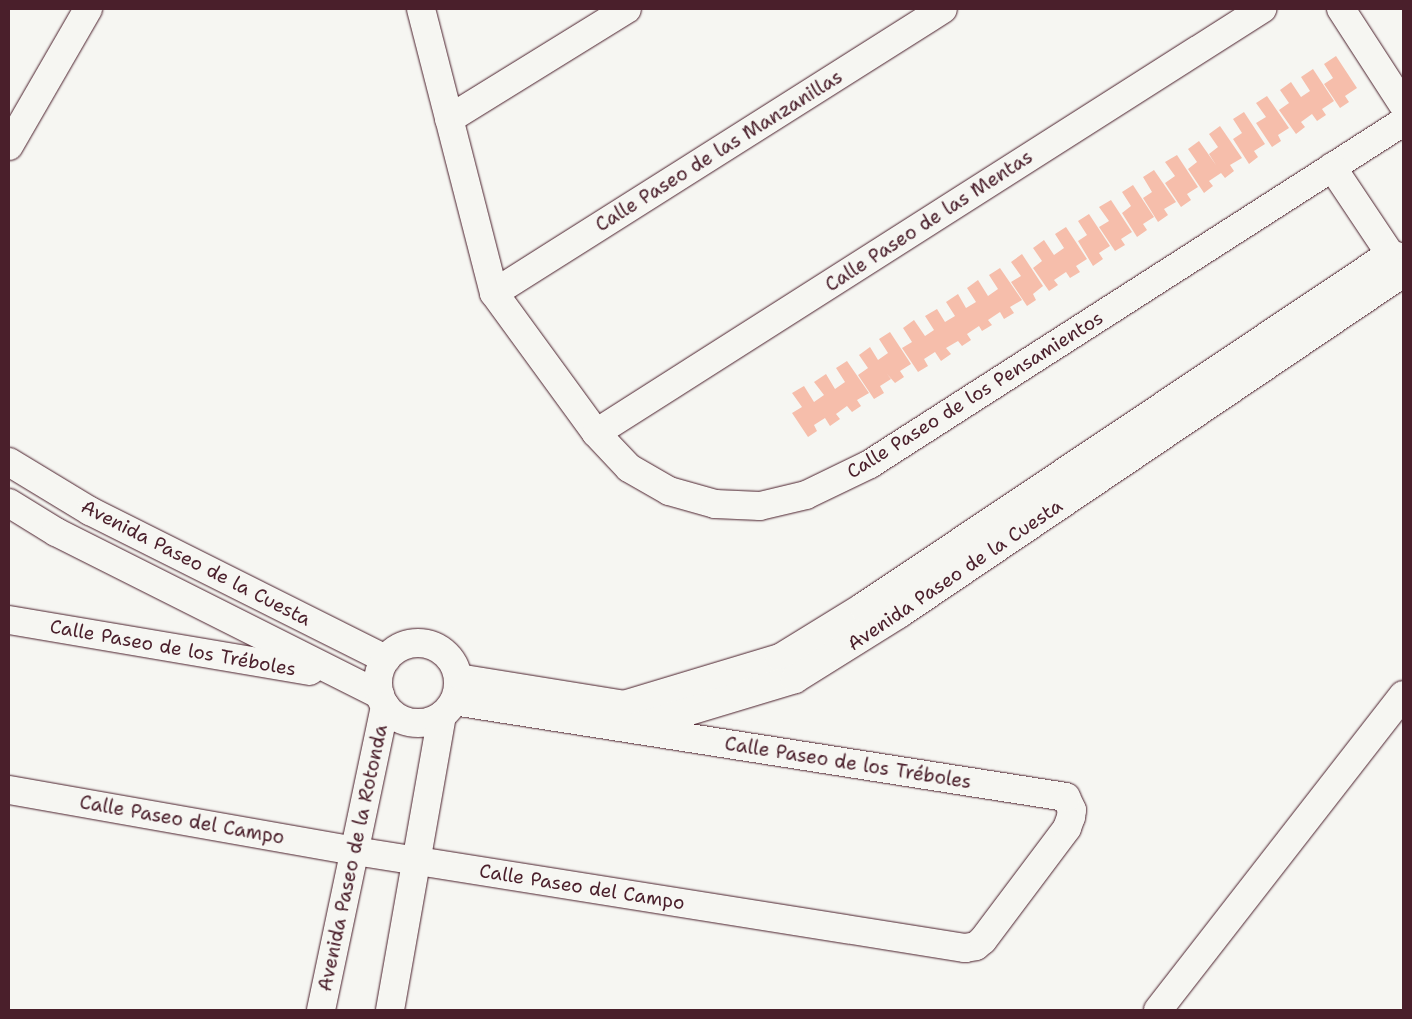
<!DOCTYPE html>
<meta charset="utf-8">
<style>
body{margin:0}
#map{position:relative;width:1412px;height:1019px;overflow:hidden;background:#f6f6f2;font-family:"Shantell Sans",sans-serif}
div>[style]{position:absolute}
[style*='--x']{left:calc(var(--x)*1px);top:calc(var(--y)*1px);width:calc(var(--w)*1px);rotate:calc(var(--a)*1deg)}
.building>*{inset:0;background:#f6beab}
.roads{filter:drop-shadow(0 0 1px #4a1f2b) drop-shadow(0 0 1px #4a1f2b)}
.minor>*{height:28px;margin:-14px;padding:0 14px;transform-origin:14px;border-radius:14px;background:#f6f6f2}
.minor>.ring{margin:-14px;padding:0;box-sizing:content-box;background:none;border:28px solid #f6f6f2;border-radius:50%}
span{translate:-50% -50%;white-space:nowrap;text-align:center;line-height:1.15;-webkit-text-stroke:4.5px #f6f6f2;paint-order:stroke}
.street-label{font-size:19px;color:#4a1f2b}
.frame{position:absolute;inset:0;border:10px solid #4a1f2b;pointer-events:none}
</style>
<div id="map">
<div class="building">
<div style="clip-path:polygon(1336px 56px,1357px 88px,1345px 96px,1349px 102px,1340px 108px,1324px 84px,1333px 78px,1324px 64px)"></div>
<div style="clip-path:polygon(1313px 69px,1334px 101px,1322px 109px,1326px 115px,1317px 121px,1312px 114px,1301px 122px,1305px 127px,1296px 134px,1279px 110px,1289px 103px,1280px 90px,1291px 82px,1301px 97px,1310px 91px,1301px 77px)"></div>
<div style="clip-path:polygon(1267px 96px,1289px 128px,1278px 135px,1281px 141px,1272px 147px,1256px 123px,1266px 117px,1256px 103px)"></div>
<div style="clip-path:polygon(1244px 112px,1265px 144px,1254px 151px,1258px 157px,1249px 164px,1233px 139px,1242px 133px,1233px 119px)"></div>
<div style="clip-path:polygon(1220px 126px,1242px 158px,1230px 165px,1234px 171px,1225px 178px,1221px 173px,1209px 181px,1213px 186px,1204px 193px,1188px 169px,1197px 162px,1188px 149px,1199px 141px,1216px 165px,1209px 154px,1218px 147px,1209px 134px)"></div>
<div style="clip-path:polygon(1177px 155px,1198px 187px,1187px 194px,1191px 200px,1181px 207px,1165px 183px,1175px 176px,1165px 162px)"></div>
<div style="clip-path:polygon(1154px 170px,1176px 202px,1164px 209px,1168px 215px,1158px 222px,1143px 198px,1152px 192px,1143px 177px)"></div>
<div style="clip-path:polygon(1133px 185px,1154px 217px,1143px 224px,1147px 230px,1137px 237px,1122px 213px,1131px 206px,1122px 192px)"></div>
<div style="clip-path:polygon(1111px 200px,1132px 232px,1121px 239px,1125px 245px,1115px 251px,1099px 227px,1109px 221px,1099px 207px)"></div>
<div style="clip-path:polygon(1089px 214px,1110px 246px,1099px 253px,1103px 259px,1093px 266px,1078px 241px,1087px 235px,1078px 221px)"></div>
<div style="clip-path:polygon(1066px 227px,1087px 259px,1076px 266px,1080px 272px,1070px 278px,1066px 272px,1054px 280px,1058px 285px,1049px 291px,1033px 268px,1042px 261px,1033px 248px,1044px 240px,1054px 255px,1064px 248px,1055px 234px)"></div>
<div style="clip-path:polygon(1022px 254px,1043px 286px,1033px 294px,1036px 300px,1027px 306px,1011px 282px,1021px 276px,1011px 262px)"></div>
<div style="clip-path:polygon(1000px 268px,1022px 300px,1010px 307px,1014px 313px,1004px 319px,1000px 312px,988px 320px,992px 325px,982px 331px,979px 326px,967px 334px,971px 340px,962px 346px,958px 341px,946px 348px,951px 354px,941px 361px,935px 352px,924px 359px,928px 366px,918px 372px,902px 348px,912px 342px,903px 328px,914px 320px,925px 336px,934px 330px,925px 316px,937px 309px,945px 322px,955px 316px,946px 302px,958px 294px,966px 308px,976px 302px,967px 288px,978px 280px,988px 296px,998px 289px,989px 275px)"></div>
<div style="clip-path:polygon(890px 332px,911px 364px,900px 371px,904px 377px,895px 383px,887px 374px,891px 379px,880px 386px,884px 393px,874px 399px,858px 375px,868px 368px,859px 355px,870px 347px,878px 360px,888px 353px,879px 339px)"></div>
<div style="clip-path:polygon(847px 361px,869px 393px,857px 400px,861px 406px,852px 412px,847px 406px,836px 414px,840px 419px,830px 426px,825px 418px,814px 425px,817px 431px,808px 437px,792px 413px,802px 407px,792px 393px,804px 386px,814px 402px,824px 395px,814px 382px,826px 374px,835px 389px,845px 382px,836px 368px)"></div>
</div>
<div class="roads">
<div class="minor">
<div style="--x:421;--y:9;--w:293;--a:75.6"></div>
<div style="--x:494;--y:293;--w:173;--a:53.9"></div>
<div style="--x:596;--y:433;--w:48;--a:46.7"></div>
<div style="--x:629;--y:468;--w:46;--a:29.9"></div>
<div style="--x:669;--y:491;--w:48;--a:15.8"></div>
<div style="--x:715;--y:504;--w:45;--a:2.5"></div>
<div style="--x:760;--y:506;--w:47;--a:-13.4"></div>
<div style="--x:806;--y:495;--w:71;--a:-25.8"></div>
<div style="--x:870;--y:464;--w:633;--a:-32.69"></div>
<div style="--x:1341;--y:9;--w:114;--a:57.1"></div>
<div style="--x:449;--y:119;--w:209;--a:-31.7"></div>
<div style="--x:9;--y:146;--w:158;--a:-60"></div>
<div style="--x:1332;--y:167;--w:105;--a:56.3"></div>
<div style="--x:1390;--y:254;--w:14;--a:17"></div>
<div style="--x:494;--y:293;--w:531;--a:-32.31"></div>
<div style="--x:596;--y:433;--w:790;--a:-32.48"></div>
<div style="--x:9;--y:462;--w:95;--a:31.2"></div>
<div style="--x:90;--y:511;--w:331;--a:26.6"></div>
<div style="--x:9;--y:503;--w:55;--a:31.7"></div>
<div style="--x:56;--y:532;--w:363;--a:26.7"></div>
<div style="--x:9;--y:620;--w:305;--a:9.6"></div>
<div class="ring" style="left:378px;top:643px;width:52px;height:52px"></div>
<div style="--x:458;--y:678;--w:168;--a:9.2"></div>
<div style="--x:624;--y:705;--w:163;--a:-16.8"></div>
<div style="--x:780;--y:658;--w:97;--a:-31.6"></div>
<div style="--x:863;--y:607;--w:634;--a:-33.82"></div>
<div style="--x:636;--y:727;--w:166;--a:-16.8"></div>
<div style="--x:795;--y:679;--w:123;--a:-32"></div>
<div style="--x:899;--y:614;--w:609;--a:-34.08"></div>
<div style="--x:9;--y:790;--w:351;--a:10"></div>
<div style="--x:355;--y:851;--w:618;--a:9.04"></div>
<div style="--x:965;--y:948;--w:11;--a:-10"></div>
<div style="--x:976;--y:946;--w:9;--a:-41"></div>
<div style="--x:983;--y:940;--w:140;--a:-53.1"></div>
<div style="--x:1067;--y:828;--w:12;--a:-70"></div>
<div style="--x:1071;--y:817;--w:7;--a:-82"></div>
<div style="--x:1072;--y:810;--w:14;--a:-115"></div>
<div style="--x:1066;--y:797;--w:619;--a:-171.09"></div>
<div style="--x:321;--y:1010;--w:311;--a:-78.1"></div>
<div style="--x:390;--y:1010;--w:299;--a:-80"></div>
<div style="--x:1158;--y:1010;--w:399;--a:-52.1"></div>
</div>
</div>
<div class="street-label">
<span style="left:719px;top:151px;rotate:-32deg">Calle Paseo de las Manzanillas</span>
<span style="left:929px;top:221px;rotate:-33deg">Calle Paseo de las Mentas</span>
<span style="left:975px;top:395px;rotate:-32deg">Calle Paseo de los Pensamientos</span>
<span style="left:196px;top:563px;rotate:27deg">Avenida Paseo de la Cuesta</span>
<span style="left:955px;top:575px;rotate:-34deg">Avenida Paseo de la Cuesta</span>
<span style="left:173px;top:648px;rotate:10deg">Calle Paseo de los Tréboles</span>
<span style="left:848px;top:763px;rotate:9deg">Calle Paseo de los Tréboles</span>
<span style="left:182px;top:820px;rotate:10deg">Calle Paseo del Campo</span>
<span style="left:353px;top:858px;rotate:-78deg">Avenida Paseo de la Rotonda</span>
<span style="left:582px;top:887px;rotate:9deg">Calle Paseo del Campo</span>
</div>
<div class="frame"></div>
</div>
